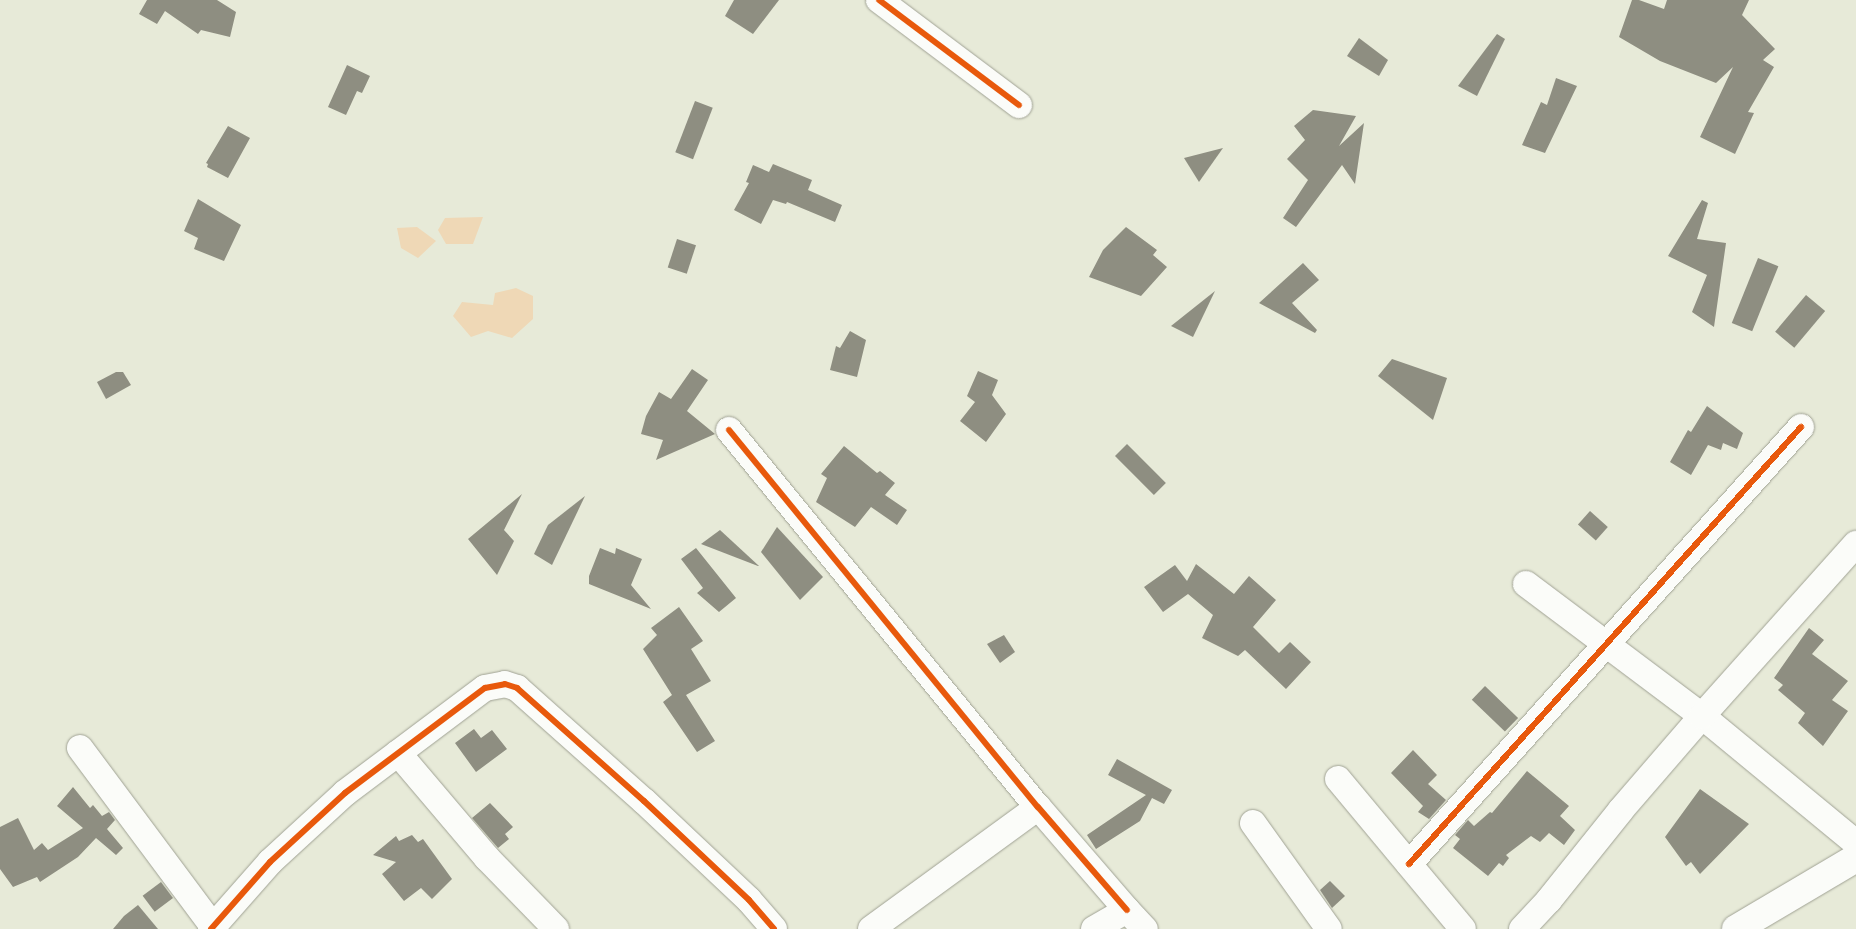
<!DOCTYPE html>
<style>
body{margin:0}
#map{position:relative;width:1856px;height:929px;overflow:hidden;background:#e7ead8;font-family:Raleway,sans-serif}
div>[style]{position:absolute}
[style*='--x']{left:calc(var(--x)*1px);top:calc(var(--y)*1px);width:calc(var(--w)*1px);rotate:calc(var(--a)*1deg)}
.green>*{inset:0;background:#efd8b6}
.building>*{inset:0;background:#8e8e81;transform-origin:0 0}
.roads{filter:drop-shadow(0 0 1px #a0a294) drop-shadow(0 0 1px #a0a294)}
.minor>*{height:26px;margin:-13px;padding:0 13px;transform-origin:13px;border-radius:13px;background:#fbfcf9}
.tertiary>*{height:28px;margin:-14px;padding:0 14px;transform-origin:14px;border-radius:14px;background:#fbfcf9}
.cycleway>*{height:6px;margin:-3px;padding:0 3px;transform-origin:3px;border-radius:3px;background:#e8590c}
span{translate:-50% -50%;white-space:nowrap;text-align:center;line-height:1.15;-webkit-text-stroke:5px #fff;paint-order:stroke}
</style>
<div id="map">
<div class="green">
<div style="clip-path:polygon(483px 217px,473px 244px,446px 244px,438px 230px,445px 218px)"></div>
<div style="clip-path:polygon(417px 227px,436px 241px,418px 258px,401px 248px,397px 228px)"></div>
<div style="clip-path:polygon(516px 288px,533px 296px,533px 319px,512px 338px,488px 331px,471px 337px,453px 316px,462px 302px,493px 305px,495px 293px)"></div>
</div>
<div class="building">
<div style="clip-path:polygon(147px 0,217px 0,236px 12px,230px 37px,201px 30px,198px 34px,165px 11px,157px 24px,139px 14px)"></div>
<div style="clip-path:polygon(734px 0,779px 0,753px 34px,725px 16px)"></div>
<div style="clip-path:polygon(1632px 0,1639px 0,1664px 9px,1667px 0,1749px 0,1742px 15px,1775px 49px,1763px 60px,1774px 67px,1748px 112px,1754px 113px,1735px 154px,1700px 137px,1733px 67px,1716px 83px,1660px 61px,1619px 37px)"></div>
<div style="clip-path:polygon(1497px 34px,1505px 39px,1477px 96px,1458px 86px)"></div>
<div style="clip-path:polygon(1359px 38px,1388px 60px,1379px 76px,1347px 56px)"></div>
<div style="clip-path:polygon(347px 65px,370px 76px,362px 93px,357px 91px,346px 115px,328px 107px)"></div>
<div style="clip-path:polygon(1556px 78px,1577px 86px,1545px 153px,1522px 145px,1541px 102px,1547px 105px)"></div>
<div style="left:695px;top:101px;width:19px;height:55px;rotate:21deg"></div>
<div style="clip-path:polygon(1313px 110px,1356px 116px,1339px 146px,1364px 123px,1355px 184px,1342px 165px,1296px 227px,1283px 218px,1308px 180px,1287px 159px,1305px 140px,1294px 126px)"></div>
<div style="clip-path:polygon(228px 126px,250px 138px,228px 178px,207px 167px,208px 164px,206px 163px)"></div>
<div style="clip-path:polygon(1223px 148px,1199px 182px,1184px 158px)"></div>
<div style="clip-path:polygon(773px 164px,812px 180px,808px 190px,842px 205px,835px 222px,787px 202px,786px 204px,773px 200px,761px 224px,734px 210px,749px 183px,746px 182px,753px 165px,769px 172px)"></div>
<div style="clip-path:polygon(198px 199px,241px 225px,224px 261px,194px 249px,198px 238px,184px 231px)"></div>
<div style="clip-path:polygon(1702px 200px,1708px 203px,1697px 239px,1726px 243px,1714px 327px,1692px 312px,1707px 275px,1668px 256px)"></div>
<div style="clip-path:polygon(1126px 227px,1157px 250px,1153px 255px,1167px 267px,1141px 296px,1089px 277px,1103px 250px)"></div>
<div style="left:677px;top:239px;width:20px;height:30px;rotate:18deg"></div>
<div style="left:1758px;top:258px;width:22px;height:70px;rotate:22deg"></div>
<div style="clip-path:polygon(1303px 263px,1319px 280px,1292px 303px,1317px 330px,1315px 333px,1259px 303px)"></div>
<div style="clip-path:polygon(1215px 291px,1193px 337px,1171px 326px)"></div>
<div style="left:1806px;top:295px;width:25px;height:48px;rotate:40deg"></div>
<div style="clip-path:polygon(850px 331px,866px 340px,857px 377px,830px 370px,836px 346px,840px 348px)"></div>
<div style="clip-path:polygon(1392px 359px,1447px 378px,1433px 420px,1378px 376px)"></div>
<div style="clip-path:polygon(692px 369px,708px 380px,687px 411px,715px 434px,656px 460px,663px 440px,641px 434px,646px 416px,659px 392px,671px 399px)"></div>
<div style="clip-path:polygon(978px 371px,998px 380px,992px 395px,1006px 414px,986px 442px,960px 421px,975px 402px,967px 396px)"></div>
<div style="clip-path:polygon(116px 372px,123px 372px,131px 385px,106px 399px,97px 382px)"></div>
<div style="clip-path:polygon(1707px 406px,1743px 433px,1737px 449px,1723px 443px,1721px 450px,1708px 445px,1691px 475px,1670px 462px,1688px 430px,1691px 432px)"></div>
<div style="left:1127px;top:444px;width:55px;height:17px;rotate:45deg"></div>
<div style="clip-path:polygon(844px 446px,877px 473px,880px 471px,895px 483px,885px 495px,907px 510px,897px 525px,871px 507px,855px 527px,816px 502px,827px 478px,821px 474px)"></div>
<div style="clip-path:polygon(522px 494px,504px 530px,514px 541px,497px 575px,468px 539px)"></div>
<div style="clip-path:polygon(585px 496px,552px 565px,534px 554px,548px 525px)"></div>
<div style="left:1590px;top:511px;width:24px;height:18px;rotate:42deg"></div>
<div style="clip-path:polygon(777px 527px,823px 577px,800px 600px,761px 552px)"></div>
<div style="clip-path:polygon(720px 530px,759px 566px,758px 566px,701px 544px)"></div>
<div style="clip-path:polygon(600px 548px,615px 554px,616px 548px,642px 559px,631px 585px,651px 609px,589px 584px,589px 576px)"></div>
<div style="clip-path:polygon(696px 548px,736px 598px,719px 612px,697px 593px,703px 588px,681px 559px)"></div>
<div style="clip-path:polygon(1196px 564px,1234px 594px,1249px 576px,1276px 600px,1253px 627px,1279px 653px,1290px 642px,1311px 662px,1286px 689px,1245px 650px,1238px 656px,1202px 638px,1213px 615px,1188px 594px,1163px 612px,1144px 587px,1175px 565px,1187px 581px)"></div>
<div style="clip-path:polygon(679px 607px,703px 641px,691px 649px,711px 681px,686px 695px,715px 741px,697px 752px,663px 702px,672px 695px,643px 649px,657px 635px,651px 628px)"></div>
<div style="clip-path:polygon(1809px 628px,1824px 640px,1812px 654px,1848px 681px,1832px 700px,1848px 711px,1823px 746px,1798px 723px,1805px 713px,1778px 690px,1783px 685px,1774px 678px)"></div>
<div style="clip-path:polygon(1004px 635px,1015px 652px,1000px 663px,987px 644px)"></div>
<div style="left:1485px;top:686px;width:46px;height:19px;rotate:44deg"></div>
<div style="clip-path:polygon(474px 729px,481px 738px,492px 730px,507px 749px,476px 772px,455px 743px)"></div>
<div style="clip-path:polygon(1413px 750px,1437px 775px,1428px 784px,1446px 800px,1429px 819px,1418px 812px,1423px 806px,1391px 773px)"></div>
<div style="clip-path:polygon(1117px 759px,1172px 790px,1164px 804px,1152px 798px,1140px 821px,1096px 849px,1087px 835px,1146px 795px,1108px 775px)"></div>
<div style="clip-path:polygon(1527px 771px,1569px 806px,1560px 816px,1575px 830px,1564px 845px,1549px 833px,1540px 842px,1531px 836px,1506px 855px,1509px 858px,1503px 866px,1499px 863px,1488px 876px,1453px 848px,1460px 839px,1455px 835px,1468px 820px,1474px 826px,1490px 812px,1492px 813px)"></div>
<div style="clip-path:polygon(73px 787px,90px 808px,93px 805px,102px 816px,109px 812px,115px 820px,107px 829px,123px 848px,116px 855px,96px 838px,78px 857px,40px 882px,37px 877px,13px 887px,0 869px,0 827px,18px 818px,34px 850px,42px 843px,48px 850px,83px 828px,57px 806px)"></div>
<div style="clip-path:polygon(1700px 789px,1749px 824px,1700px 874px,1691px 862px,1686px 866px,1665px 837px)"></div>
<div style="clip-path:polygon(490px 803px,513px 827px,505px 834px,509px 839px,498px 848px,472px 818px)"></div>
<div style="clip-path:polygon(412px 835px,418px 842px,423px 839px,452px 879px,432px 899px,421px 888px,404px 901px,382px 874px,396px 862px,373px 855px,396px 836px,399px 841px)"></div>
<div style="clip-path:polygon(1330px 881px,1345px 896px,1332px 908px,1320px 890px)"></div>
<div style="left:161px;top:882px;width:20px;height:23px;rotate:53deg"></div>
<div style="clip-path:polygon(138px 905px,158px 929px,113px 929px,124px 916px)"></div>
</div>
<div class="roads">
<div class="minor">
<div style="--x:879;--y:0;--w:175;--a:36.9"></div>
<div style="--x:729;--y:430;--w:487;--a:50.7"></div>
<div style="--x:1038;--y:807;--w:136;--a:49.2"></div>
<div style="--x:1526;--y:584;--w:220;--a:36.9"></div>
<div style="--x:1702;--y:716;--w:200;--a:39.5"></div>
<div style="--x:80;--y:748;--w:226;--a:53.3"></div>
<div style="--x:398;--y:753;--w:138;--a:49.7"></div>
<div style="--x:487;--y:858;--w:99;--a:45.8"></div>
<div style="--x:1338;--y:779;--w:195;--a:50.2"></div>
<div style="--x:1253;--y:823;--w:130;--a:54.4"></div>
<div style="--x:1409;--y:864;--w:587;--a:-48.11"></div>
<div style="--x:211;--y:929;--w:89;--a:-48.6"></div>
<div style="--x:270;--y:862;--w:102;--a:-42.6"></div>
<div style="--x:345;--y:793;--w:175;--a:-36.9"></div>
<div style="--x:485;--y:688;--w:20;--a:-11"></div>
<div style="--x:505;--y:684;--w:13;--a:18"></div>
<div style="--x:517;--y:688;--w:170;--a:41.7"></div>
<div style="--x:644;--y:801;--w:144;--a:43.3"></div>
<div style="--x:749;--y:900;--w:38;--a:49"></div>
<div style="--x:871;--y:929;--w:207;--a:-36.1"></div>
<div style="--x:1094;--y:929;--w:38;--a:-30"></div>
<div style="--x:1127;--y:910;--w:26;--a:47"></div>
<div style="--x:1522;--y:929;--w:40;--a:-47"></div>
<div style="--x:1549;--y:900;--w:115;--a:-51.3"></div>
<div style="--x:1621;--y:810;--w:124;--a:-49.2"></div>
<div style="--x:1702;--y:716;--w:231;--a:-48.2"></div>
</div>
<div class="tertiary">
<div style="--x:1736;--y:929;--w:139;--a:-30.6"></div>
</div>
</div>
<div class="cycleway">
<div style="--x:879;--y:0;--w:175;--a:36.9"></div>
<div style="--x:729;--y:430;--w:487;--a:50.7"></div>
<div style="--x:1038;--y:807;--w:136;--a:49.2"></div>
<div style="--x:1409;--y:864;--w:587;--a:-48.11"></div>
<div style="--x:211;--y:929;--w:89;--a:-48.6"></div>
<div style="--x:270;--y:862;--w:102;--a:-42.6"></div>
<div style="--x:345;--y:793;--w:175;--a:-36.9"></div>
<div style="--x:485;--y:688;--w:20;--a:-11"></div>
<div style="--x:505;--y:684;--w:13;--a:18"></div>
<div style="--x:517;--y:688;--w:170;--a:41.7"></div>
<div style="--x:644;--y:801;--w:144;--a:43.3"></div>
<div style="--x:749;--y:900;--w:38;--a:49"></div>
</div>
</div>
